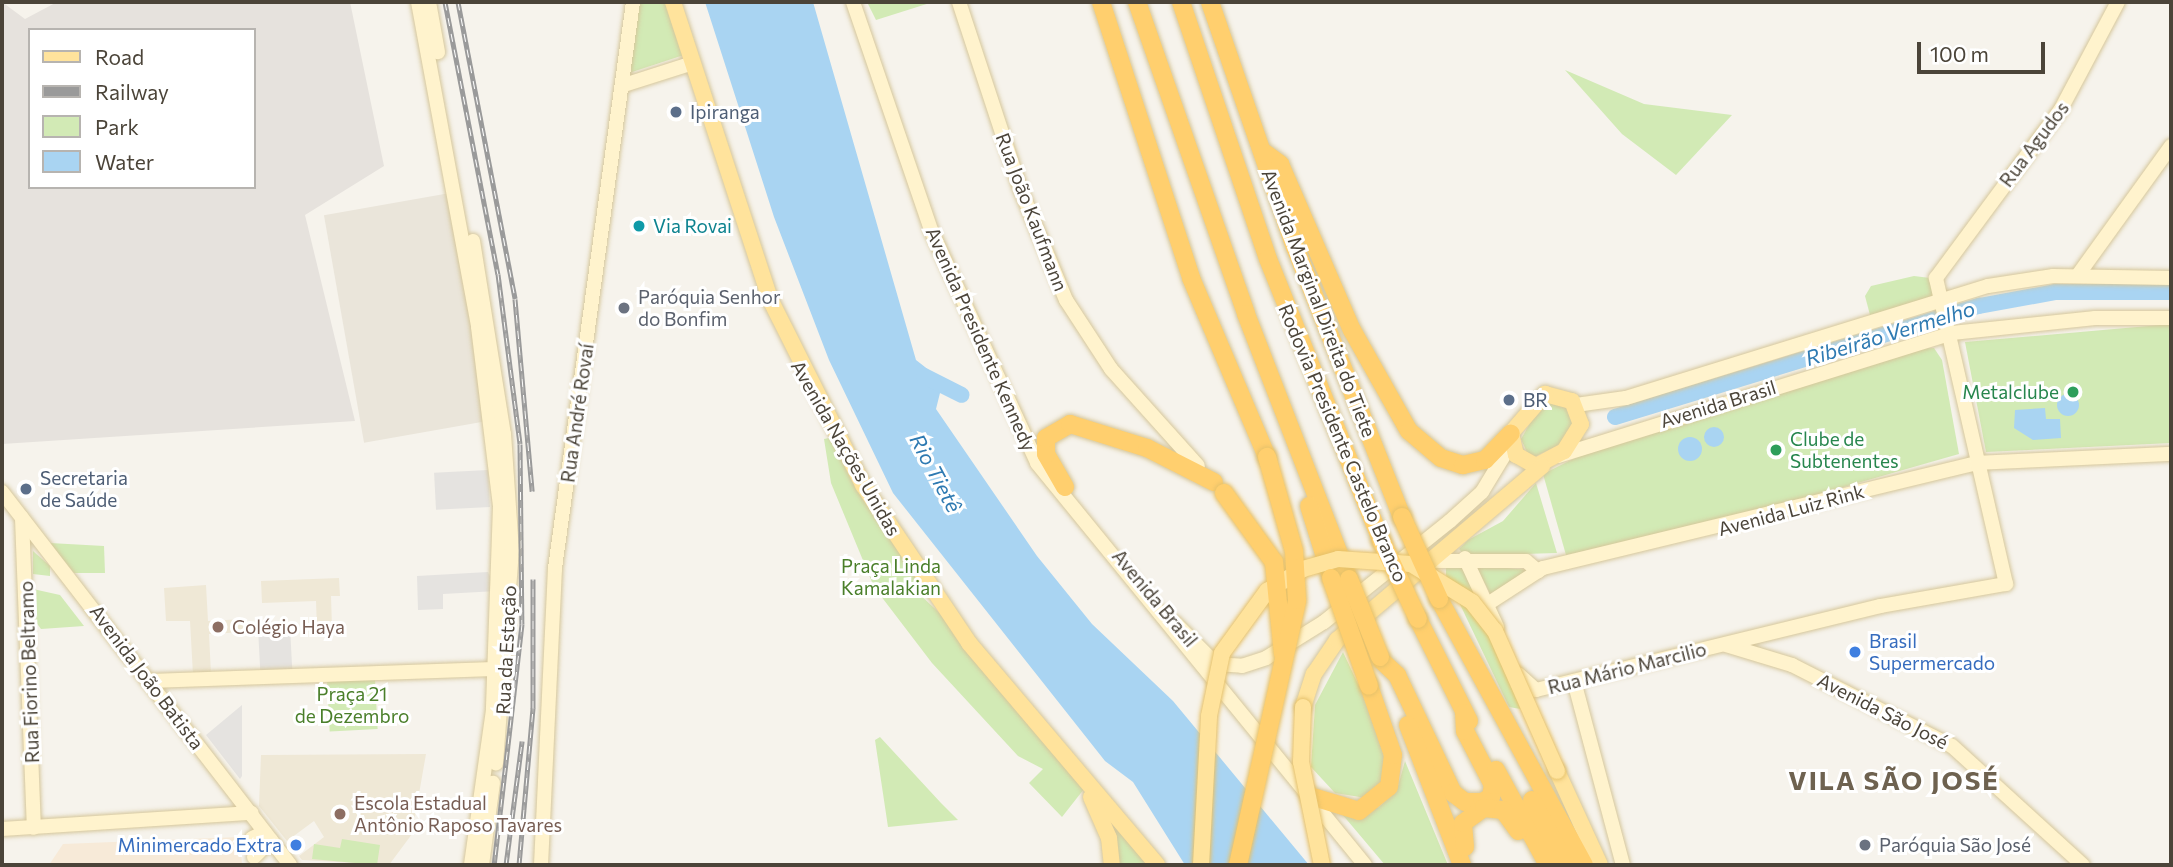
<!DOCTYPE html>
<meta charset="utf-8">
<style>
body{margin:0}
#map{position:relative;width:2173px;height:867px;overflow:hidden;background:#f6f3ec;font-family:Commissioner,sans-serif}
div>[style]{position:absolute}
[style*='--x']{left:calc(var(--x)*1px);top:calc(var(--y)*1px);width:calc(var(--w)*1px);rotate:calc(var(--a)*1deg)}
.residential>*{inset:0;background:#eae5da;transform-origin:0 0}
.commercial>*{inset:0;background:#f7ead8}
.industrial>*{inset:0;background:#e6e2dd}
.education>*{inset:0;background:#efe8d6}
.green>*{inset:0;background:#d2eab5;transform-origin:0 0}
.parking>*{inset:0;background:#e5e3e0;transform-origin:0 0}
.water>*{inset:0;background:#a9d4f2}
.round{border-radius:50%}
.river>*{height:16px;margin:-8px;padding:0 8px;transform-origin:8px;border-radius:8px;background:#a9d4f2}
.roads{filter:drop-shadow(0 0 2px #d6c79b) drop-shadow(0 0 2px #d6c79b)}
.secondary>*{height:14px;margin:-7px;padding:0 7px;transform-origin:7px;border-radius:7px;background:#fff3cd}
.primary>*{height:16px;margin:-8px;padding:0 8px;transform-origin:8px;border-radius:8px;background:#ffe39c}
.highway>*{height:18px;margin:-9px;padding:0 9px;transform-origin:9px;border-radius:9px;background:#ffcf6e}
.rail>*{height:5px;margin-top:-2.5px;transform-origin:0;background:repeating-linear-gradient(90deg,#fff 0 8px,#9a9a9a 0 16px);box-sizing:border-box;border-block:2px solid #9a9a9a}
.bridges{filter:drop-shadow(0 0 2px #e6c16a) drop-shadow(0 0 2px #e6c16a)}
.primary-bridge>*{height:16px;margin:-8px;padding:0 8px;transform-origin:8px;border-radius:8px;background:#ffe39c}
.highway-bridge>*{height:18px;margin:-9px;padding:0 9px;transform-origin:9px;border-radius:9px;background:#ffcf6e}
.dots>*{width:19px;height:19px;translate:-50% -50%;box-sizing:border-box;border:4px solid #fff;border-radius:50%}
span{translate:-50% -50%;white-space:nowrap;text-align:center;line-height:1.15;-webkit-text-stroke:6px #fff;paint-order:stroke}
.service-label{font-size:19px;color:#4e5e75}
.left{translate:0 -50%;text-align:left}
.street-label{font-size:19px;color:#4b4439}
.culture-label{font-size:19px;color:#0d838f}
.worship-label{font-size:19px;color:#5b616d}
.leisure-label{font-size:19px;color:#27864d}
.right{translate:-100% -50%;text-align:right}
.park-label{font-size:19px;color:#4a7f2a}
.education-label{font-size:19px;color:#785e54}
.shop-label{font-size:19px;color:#366cbe}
.water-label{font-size:21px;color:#2e7ab2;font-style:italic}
.district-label{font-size:26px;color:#6e6250;font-weight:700;letter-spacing:2px}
.frame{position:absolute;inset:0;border:4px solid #4b4439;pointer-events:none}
.legend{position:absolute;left:28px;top:28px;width:228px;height:161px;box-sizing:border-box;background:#fff;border:2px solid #b7b4b0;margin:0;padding:9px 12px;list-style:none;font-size:21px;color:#4b4439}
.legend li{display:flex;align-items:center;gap:14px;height:35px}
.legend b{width:35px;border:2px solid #b7b4b0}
.scale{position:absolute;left:1917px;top:42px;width:128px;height:32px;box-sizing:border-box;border:4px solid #4b4439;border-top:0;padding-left:9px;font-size:21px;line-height:24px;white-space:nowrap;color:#4b4439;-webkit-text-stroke:5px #fff;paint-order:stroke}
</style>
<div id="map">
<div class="residential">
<div style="left:450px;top:193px;width:231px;height:128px;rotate:80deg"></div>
</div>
<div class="commercial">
<div style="clip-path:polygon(240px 837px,242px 865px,49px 865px,63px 844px)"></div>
</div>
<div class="industrial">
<div style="clip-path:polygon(evenodd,2px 2px,25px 19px,57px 2px,350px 2px,384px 166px,305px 215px,355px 421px,2px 444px,2px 2px,30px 30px,254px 30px,254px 187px,30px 187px,30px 30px)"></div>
</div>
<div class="education">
<div style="clip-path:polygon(339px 578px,340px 596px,331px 596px,332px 628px,317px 629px,316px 601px,262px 603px,261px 581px)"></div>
<div style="clip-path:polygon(206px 585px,208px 621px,244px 619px,245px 632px,209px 634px,211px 674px,193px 675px,190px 621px,166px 621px,164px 588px)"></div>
<div style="clip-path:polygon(426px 754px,412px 834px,389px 865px,302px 860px,299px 856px,324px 837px,314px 821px,287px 841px,259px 806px,261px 755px)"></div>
</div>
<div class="green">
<div style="clip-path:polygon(633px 2px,673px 2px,690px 53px,626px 74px)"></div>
<div style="clip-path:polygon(867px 2px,933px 2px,876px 20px)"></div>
<div style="clip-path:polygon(1565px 70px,1644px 104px,1732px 115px,1676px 175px,1622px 134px)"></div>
<div style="clip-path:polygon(1914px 276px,1930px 278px,1937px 293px,1931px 299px,1870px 315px,1865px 296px,1871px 286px)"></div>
<div style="clip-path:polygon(2171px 324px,2171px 443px,1986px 452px,1965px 342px)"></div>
<div style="clip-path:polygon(1934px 348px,1942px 360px,1959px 454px,1732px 519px,1566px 555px,1543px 474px,1601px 445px,1913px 349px)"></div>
<div style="clip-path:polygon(1562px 398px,1578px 420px,1565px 442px,1530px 459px,1521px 439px,1542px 402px)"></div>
<div style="clip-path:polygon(829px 438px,916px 578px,916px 591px,949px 622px,1084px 789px,1062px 817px,1029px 783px,1043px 769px,1018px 756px,932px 663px,874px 587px,831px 483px,824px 439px)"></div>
<div style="clip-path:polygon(1536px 483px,1557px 553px,1465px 556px,1459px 549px,1468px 540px,1503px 521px)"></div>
<div style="clip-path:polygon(50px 543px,104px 546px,105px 573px,74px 573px)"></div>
<div style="clip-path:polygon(33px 551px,50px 566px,50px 576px,33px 574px)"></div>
<div style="clip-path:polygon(1455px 563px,1464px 569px,1526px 710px,1509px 707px,1446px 575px,1446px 567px)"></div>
<div style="clip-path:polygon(1475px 565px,1529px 570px,1491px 595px)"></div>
<div style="clip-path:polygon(33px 589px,60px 595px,84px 626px,41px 629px,33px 618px)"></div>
<div style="clip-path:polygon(1343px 652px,1387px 746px,1390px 777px,1366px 798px,1335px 793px,1311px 767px,1315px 705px)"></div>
<div style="left:375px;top:679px;width:50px;height:48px;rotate:87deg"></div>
<div style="clip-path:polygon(880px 737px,941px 803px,958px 820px,888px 827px,875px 740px)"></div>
<div style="clip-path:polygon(1405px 761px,1448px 865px,1385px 865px,1342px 814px,1379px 807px,1397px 790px)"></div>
<div style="clip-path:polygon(1084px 782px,1157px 865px,1112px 865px)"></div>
<div style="clip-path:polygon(342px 839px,380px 845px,377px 865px,312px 859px,314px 844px,340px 848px)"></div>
</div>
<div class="parking">
<div style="left:488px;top:470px;width:37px;height:54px;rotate:87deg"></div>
<div style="clip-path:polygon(488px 572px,497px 591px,443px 594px,443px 609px,418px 610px,417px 576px)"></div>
<div style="left:290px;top:627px;width:44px;height:32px;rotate:87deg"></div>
<div style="clip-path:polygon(242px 705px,242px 776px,240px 779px,206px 735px)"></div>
</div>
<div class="water">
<div style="clip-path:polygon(705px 2px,813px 2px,916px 360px,943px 381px,936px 409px,1037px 556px,1092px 624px,1173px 701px,1309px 865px,1185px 865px,1133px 782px,1105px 761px,893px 493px,829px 360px,774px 217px)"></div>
<div class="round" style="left:2057px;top:394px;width:22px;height:22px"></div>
<div style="clip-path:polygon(2045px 408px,2046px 419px,2060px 419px,2061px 438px,2033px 440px,2014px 428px,2015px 410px)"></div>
<div class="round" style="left:1704px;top:427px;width:20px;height:20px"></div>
<div class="round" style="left:1678px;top:437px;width:24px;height:24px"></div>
</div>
<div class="river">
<div style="--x:924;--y:376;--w:42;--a:26.6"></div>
<div style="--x:1615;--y:417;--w:381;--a:-17"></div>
<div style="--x:1979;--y:306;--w:77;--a:-10.4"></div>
<div style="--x:2055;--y:292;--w:116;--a:0"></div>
</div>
<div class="roads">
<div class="secondary">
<div style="--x:418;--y:2;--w:330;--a:79.5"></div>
<div style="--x:478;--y:327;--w:180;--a:83"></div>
<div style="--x:500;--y:506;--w:204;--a:92"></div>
<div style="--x:493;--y:710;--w:157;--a:98.1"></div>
<div style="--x:429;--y:2;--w:51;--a:79.8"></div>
<div style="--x:853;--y:2;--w:241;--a:71.1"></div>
<div style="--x:931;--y:230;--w:256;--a:65.5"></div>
<div style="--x:1037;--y:463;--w:519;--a:50.79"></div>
<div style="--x:959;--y:2;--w:196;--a:71.8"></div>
<div style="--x:1020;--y:188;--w:121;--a:67.7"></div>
<div style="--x:1066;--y:300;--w:82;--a:56.9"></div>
<div style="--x:1111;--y:369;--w:130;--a:48.1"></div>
<div style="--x:624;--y:85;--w:72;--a:-17.7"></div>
<div style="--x:473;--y:241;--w:195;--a:80.9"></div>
<div style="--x:504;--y:434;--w:116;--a:86.1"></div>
<div style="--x:512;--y:550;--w:214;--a:94.3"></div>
<div style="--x:2078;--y:275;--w:159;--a:-54.2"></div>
<div style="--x:1576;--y:405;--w:50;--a:-8"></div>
<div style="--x:1626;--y:398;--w:379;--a:-17.2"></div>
<div style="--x:1988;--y:286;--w:66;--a:-8.7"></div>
<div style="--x:2053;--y:276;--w:118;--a:1"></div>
<div style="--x:1558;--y:456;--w:413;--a:-17.3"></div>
<div style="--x:1952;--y:333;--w:144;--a:-6"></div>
<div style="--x:2095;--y:318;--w:76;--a:0"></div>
<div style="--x:2;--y:492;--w:471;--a:52.3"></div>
<div style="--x:22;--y:518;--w:310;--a:87.8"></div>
<div style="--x:1465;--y:558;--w:76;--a:65.1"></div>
<div style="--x:1433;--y:561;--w:93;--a:0"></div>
<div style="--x:1526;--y:561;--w:16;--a:40"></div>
<div style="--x:1486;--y:605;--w:68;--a:-33"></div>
<div style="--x:1543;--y:568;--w:447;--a:-13.6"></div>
<div style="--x:1977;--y:463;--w:194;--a:-2.7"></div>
<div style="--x:1174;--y:622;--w:59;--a:45"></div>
<div style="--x:1216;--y:664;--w:26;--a:4"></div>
<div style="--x:1242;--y:666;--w:25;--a:-18"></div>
<div style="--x:1266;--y:658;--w:68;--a:-31.8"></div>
<div style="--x:1324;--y:622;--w:161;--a:-38.7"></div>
<div style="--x:1450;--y:521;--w:43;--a:-42.2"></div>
<div style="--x:1482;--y:492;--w:56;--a:-58.9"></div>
<div style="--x:1726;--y:645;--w:69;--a:16.9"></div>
<div style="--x:1792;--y:665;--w:179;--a:26.9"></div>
<div style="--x:1952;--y:746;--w:177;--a:42.3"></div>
<div style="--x:1518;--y:674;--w:24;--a:42"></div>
<div style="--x:1536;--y:690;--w:355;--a:-13.7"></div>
<div style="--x:1881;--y:606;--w:127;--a:-10"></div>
<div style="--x:2006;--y:584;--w:314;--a:-102.9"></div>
<div style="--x:1936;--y:278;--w:210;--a:-53.5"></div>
<div style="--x:2061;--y:109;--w:121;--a:-62"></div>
<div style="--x:150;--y:681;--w:351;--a:-2"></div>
<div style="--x:1574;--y:681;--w:190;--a:75.1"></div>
<div style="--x:2;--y:829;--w:250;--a:-3.7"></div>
<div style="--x:252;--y:838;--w:14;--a:-25"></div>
<div style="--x:254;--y:857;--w:24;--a:-45"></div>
<div style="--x:482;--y:865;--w:83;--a:-82.4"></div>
<div style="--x:541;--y:865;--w:297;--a:-87.3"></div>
<div style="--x:555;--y:568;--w:571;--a:-82.15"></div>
</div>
<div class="primary">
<div style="--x:673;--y:2;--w:315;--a:71.9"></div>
<div style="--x:771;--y:301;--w:206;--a:63.4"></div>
<div style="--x:863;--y:485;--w:190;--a:56.1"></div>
<div style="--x:969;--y:643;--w:291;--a:49.7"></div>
<div style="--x:1545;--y:394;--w:28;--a:15"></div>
<div style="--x:1572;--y:401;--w:25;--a:69"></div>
<div style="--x:1581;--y:424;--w:32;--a:122"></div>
<div style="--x:1564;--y:451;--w:32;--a:152"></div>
<div style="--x:1536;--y:466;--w:23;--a:-151"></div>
<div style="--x:1516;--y:455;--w:23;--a:-103"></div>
<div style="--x:1511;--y:433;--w:52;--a:-48.9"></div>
<div style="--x:1303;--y:707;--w:35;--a:-72"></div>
<div style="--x:1314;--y:674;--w:41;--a:-55.9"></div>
<div style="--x:1337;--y:640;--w:269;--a:-40.3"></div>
<div style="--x:1557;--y:771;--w:103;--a:65.4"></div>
<div style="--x:1091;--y:797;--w:45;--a:66.3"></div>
<div style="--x:1109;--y:838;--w:27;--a:84"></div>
</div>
<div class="highway">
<div style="--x:1101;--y:2;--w:290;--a:71.9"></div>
<div style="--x:1191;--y:278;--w:194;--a:67"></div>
<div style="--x:1137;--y:2;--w:330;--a:70.7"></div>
<div style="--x:1246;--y:314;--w:284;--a:68.8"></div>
<div style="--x:1181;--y:2;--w:271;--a:71.3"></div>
<div style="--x:1268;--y:259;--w:303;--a:68.1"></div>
<div style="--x:1210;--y:2;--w:259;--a:70.9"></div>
<div style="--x:1295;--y:247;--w:290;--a:68.4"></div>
<div style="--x:1265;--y:153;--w:19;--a:36"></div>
<div style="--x:1280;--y:164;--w:181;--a:66.6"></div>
<div style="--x:1352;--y:330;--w:116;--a:60.6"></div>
<div style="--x:1409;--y:431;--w:42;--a:40.2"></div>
<div style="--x:1441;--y:458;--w:23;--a:18"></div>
<div style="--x:1463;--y:465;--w:23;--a:-13"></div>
<div style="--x:1485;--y:460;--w:37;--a:-46"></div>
<div style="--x:1065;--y:487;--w:38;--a:-120"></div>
<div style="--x:1046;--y:454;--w:16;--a:-90"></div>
<div style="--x:1046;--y:438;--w:28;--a:-30"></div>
<div style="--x:1070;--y:424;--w:81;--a:17.3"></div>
<div style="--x:1147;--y:448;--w:75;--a:26.9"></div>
<div style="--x:1309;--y:506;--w:73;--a:72.6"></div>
<div style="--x:1439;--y:599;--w:303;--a:61.4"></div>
<div style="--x:1418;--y:619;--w:114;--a:63.4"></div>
<div style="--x:1382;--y:661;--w:21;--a:43"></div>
<div style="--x:1397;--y:675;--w:131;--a:64.6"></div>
<div style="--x:1453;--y:793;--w:15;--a:37"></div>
<div style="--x:1465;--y:802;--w:17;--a:0"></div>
<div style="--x:1482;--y:802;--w:10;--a:-29"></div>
<div style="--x:1491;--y:797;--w:12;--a:-81"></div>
<div style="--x:1493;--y:785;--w:61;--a:-117.4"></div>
<div style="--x:1465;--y:731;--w:18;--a:-93"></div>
<div style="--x:1408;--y:725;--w:150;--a:68.9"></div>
<div style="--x:1496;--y:770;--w:108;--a:61.3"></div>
<div style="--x:1310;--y:796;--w:51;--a:17"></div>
<div style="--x:1359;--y:811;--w:38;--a:-39"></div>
<div style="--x:1389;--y:787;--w:32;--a:-83"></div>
<div style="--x:1393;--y:755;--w:73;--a:-109.2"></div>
<div style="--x:1532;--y:800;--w:73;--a:62.4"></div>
<div style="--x:1465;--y:847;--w:24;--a:-95"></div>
<div style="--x:1463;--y:823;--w:26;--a:-36"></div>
<div style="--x:1484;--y:808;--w:19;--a:6"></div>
<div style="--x:1503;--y:810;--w:26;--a:54"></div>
</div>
</div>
<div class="rail">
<div style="--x:445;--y:2;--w:277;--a:79"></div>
<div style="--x:498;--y:274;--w:171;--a:82.6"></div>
<div style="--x:520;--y:444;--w:180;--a:89.4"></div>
<div style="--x:522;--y:624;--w:243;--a:96.6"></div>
<div style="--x:458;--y:2;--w:302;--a:79.1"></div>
<div style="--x:515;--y:299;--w:193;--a:84.9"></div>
<div style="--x:506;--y:865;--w:125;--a:-82.6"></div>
<div style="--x:519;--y:865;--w:158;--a:-84.9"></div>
<div style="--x:533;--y:708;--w:129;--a:-90"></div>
</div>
<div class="bridges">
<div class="primary-bridge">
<div style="--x:1303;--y:707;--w:55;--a:92.1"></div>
<div style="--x:1301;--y:762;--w:105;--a:78.5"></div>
<div style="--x:1201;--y:865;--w:149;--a:-86.9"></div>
<div style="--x:1209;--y:716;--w:64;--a:-78.3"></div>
<div style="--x:1222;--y:653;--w:77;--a:-54"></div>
<div style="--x:1267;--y:591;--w:42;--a:-31.4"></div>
<div style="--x:1303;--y:569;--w:36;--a:-16"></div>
<div style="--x:1338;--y:559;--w:73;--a:3.9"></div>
<div style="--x:1411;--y:564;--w:72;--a:31.9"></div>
<div style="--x:1472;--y:602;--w:37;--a:52"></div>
<div style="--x:1495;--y:631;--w:153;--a:66.1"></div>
</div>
<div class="highway-bridge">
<div style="--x:1224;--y:493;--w:85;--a:54.1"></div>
<div style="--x:1274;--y:562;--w:92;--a:84.4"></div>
<div style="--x:1402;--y:517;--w:90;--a:65.7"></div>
<div style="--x:1381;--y:540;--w:87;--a:64.9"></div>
<div style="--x:1331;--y:578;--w:114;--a:70.6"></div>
<div style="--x:1349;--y:579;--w:84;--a:68.3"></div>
<div style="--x:1238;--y:865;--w:271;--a:-77.4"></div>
<div style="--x:1297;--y:600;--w:49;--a:-93.5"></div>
<div style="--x:1294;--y:551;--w:98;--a:-106"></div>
</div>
</div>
<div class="dots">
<div style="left:676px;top:112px;background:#5c6f8a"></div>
<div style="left:639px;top:226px;background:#0f9aa8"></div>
<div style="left:624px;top:308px;background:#6b7280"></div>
<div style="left:2073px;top:392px;background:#2e9e5b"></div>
<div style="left:1509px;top:400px;background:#5c6f8a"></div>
<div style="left:1776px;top:450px;background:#2e9e5b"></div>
<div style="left:26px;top:489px;background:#5c6f8a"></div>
<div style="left:218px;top:627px;background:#8d6e63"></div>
<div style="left:1855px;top:652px;background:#3f7fe0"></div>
<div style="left:340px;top:814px;background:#8d6e63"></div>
<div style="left:296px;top:845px;background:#3f7fe0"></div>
<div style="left:1865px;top:845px;background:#6b7280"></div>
</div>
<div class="service-label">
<span class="left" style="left:690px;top:112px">Ipiranga</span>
<span class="left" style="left:1523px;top:400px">BR</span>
<span class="left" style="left:40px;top:489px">Secretaria<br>de Saúde</span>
</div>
<div class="street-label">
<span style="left:2034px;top:144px;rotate:-53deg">Rua Agudos</span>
<span style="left:1032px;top:212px;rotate:69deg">Rua João Kaufmann</span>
<span style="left:1319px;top:303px;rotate:69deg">Avenida Marginal Direita do Tiete</span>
<span style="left:981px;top:339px;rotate:66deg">Avenida Presidente Kennedy</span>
<span style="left:1718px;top:404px;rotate:-17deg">Avenida Brasil</span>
<span style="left:577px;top:413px;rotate:-82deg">Rua André Rovaí</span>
<span style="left:1343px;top:443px;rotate:67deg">Rodovia Presidente Castelo Branco</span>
<span style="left:846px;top:448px;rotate:60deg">Avenida Nações Unidas</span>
<span style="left:1791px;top:510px;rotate:-15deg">Avenida Luiz Rink</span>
<span style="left:1155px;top:598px;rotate:50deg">Avenida Brasil</span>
<span style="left:506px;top:650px;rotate:-87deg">Rua da Estação</span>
<span style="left:1627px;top:668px;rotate:-14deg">Rua Mário Marcilio</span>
<span style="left:29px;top:672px;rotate:-92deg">Rua Fiorino Beltramo</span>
<span style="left:147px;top:677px;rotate:53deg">Avenida João Batista</span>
<span style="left:1883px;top:711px;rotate:27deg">Avenida São José</span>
</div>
<div class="culture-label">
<span class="left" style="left:653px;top:226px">Via Rovai</span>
</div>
<div class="worship-label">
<span class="left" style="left:638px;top:308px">Paróquia Senhor<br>do Bonfim</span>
<span class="left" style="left:1879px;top:845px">Paróquia São José</span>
</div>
<div class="leisure-label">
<span class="right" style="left:2059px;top:392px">Metalclube</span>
<span class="left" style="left:1790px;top:450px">Clube de<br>Subtenentes</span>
</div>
<div class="park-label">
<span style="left:891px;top:577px">Praça Linda<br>Kamalakian</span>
<span style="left:352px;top:705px">Praça 21<br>de Dezembro</span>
</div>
<div class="education-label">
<span class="left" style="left:232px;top:627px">Colégio Haya</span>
<span class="left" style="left:354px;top:814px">Escola Estadual<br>Antônio Raposo Tavares</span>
</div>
<div class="shop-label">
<span class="left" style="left:1869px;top:652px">Brasil<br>Supermercado</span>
<span class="right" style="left:282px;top:845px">Minimercado Extra</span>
</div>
<div class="water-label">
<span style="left:1890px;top:333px;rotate:-17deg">Ribeirão Vermelho</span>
<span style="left:936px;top:473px;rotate:62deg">Rio Tietê</span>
</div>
<div class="district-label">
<span style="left:1894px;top:780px">VILA SÃO JOSÉ</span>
</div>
<div class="frame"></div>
<ul class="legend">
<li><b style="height:9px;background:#ffe39c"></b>Road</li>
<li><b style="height:9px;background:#9a9a9a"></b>Railway</li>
<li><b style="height:19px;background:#d2eab5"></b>Park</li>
<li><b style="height:19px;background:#a9d4f2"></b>Water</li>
</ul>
<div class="scale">100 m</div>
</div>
